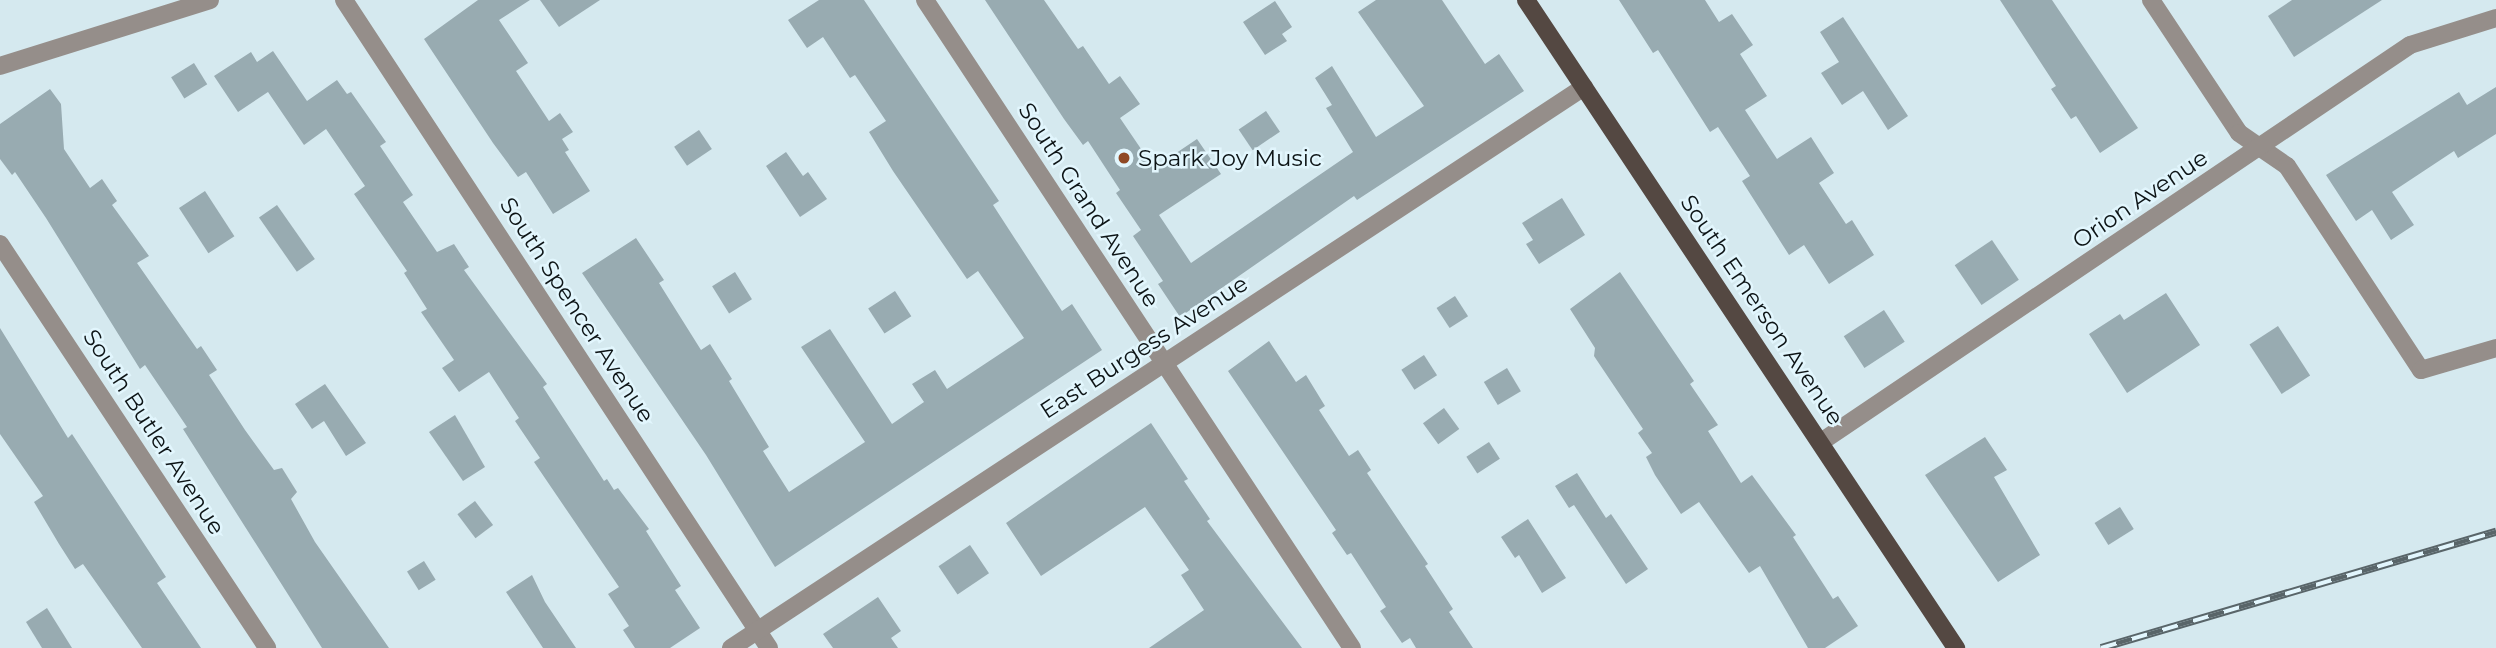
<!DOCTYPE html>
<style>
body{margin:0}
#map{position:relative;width:2496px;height:648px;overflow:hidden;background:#d5e9ef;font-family:Montserrat,sans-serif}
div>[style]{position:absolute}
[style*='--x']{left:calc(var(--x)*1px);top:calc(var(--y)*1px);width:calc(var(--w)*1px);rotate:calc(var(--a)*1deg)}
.building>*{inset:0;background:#98abb1;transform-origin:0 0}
.minor>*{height:18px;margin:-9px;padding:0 9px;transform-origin:9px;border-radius:9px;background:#958e8a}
.tertiary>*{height:18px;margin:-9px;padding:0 9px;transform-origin:9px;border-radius:9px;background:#958e8a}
.primary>*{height:18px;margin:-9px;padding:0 9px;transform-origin:9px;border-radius:9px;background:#544842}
.rail>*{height:8px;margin-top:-4px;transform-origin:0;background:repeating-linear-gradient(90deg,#e2f6fd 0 16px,#596569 0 32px);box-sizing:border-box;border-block:2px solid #596569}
.dots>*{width:19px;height:19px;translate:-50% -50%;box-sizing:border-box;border:4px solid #e2f6fd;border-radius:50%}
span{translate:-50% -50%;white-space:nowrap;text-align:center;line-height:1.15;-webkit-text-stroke:5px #e2f6fd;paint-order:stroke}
.poi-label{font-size:23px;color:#0d1416}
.left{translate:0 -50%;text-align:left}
.street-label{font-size:23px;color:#0d1416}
</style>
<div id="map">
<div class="building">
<div style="clip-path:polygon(478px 0,530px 0,499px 20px,528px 63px,516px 71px,549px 121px,560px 113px,573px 132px,562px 139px,569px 150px,565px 152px,590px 191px,553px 214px,526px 172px,518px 177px,493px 143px,424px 39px)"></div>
<div style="clip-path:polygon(540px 0,600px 0,559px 27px)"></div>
<div style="clip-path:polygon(819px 0,864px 0,999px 201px,993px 205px,1062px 311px,1072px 304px,1102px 350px,775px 567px,706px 455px,582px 273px,636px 238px,664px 280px,659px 283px,701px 350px,710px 344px,732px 379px,729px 381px,769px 447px,763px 451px,789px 492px,865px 442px,801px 347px,830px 329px,892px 424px,924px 402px,912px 384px,935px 370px,947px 389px,1024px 338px,978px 271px,967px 279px,893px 171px,869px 132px,886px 121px,855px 75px,850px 78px,823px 37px,807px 48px,788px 20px)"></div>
<div style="clip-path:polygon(985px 0,1044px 0,1078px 49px,1083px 46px,1109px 84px,1120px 76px,1140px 104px,1120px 118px,1154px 168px,1197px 139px,1221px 174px,1159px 215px,1191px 263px,1353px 152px,1326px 108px,1332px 105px,1315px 78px,1332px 66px,1376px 137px,1424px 106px,1358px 12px,1376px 0,1442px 0,1485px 64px,1499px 54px,1524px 91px,1357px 200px,1354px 196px,1180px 317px,1158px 284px,1163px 281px,1133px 236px,1141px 230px,1116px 193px,1120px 190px,1088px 141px,1083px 145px,1064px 119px)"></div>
<div style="clip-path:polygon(1619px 0,1705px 0,1719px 22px,1732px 14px,1753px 45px,1740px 54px,1767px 96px,1745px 110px,1777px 159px,1811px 137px,1834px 173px,1819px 183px,1846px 224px,1852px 220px,1874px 255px,1829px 284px,1804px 245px,1789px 255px,1742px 181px,1750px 176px,1718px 127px,1710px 132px,1658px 50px,1653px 53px)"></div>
<div style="clip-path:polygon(2000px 0,2052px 0,2138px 128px,2100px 153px,2076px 116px,2071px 119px,2051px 89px,2056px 86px)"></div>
<div style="clip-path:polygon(2292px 0,2382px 0,2294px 57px,2268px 16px)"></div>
<div style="clip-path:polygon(1275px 1px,1292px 27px,1282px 34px,1287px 41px,1265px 55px,1243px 22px)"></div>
<div style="clip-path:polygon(1843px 17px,1908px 116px,1888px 130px,1863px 91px,1842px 105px,1821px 73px,1839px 62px,1820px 32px)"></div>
<div style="clip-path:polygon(273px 51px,307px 101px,337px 80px,347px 94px,351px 92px,386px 142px,380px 146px,413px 195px,403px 202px,437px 252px,454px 244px,469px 267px,464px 270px,547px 384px,543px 387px,604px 481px,607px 479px,614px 490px,618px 488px,649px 529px,646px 531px,681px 586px,675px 590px,700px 628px,670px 648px,635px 648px,623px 630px,629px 626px,608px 594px,619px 587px,534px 462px,540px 458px,515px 421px,519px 418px,489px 372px,459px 392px,442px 368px,454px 360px,421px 312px,427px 309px,404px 273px,407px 271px,354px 194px,365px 186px,326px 129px,304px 145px,268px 92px,238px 112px,214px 76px,251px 52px,257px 62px)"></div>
<div style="left:194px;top:63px;width:25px;height:27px;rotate:58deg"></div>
<div style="clip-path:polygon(2496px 87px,2496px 134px,2458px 158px,2454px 151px,2392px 192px,2414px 225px,2391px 240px,2372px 210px,2356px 221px,2326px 175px,2459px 92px,2467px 105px)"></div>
<div style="clip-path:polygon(50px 89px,61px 104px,64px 149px,90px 188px,102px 179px,117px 201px,112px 205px,149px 256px,137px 263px,197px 349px,201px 346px,217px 370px,209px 375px,245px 430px,274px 470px,282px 468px,297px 492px,291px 499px,315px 542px,389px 648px,322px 648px,183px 429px,187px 427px,145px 365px,140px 369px,46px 218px,15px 172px,12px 175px,0 159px,0 124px)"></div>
<div style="left:1266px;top:111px;width:25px;height:33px;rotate:56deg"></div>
<div style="left:699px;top:130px;width:23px;height:30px;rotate:56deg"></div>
<div style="clip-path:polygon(786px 152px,803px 176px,808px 172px,827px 199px,800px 217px,766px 166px)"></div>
<div style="left:205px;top:191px;width:54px;height:31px;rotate:57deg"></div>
<div style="clip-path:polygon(1562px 198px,1585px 235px,1539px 264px,1526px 244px,1533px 240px,1522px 223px)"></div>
<div style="left:277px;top:205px;width:66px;height:22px;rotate:55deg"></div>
<div style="left:1992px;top:240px;width:48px;height:45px;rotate:56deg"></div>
<div style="left:735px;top:272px;width:32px;height:27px;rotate:58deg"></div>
<div style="clip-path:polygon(1620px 272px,1694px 381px,1690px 384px,1718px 425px,1708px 431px,1741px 483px,1752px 475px,1796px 535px,1793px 537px,1833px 599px,1838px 596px,1858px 626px,1825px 648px,1808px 648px,1760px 566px,1749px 573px,1699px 502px,1681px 514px,1655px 475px,1646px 457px,1652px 453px,1638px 433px,1643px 429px,1594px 356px,1595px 348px,1570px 309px)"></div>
<div style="left:895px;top:291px;width:30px;height:32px;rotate:57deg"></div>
<div style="clip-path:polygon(2166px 293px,2200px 345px,2127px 393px,2089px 334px,2120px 314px,2124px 320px)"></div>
<div style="left:1455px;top:296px;width:24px;height:22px;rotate:57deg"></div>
<div style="left:1884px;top:310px;width:38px;height:48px;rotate:57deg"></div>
<div style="left:2278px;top:326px;width:59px;height:34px;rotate:57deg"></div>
<div style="clip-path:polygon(0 328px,68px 438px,72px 434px,166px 577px,157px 583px,201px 648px,142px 648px,83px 564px,75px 569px,59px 544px,34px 502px,43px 496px,0 434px)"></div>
<div style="clip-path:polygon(1269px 341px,1296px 382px,1306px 375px,1325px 406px,1319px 410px,1349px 456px,1358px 450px,1371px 470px,1367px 473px,1428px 564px,1425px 566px,1453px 609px,1449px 612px,1473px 648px,1416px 648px,1410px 638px,1402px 643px,1380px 611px,1386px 607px,1351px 553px,1347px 555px,1332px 533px,1336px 530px,1228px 371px)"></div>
<div style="left:1424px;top:355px;width:24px;height:27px;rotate:57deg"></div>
<div style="left:1507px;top:368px;width:27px;height:27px;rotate:59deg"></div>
<div style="clip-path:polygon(325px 384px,366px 443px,346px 456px,324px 421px,312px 429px,295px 404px)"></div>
<div style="left:1444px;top:408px;width:26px;height:26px;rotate:54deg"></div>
<div style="clip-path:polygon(455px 415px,485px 467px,463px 481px,429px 432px)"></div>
<div style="clip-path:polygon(1151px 423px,1188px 479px,1184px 481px,1210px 519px,1207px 521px,1302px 648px,1149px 648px,1204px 610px,1181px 575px,1189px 570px,1145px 507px,1041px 576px,1006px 523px)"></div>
<div style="clip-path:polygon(1985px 437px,2007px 470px,1994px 477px,2040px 555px,1998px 582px,1925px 475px)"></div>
<div style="left:1489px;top:442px;width:20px;height:27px;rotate:57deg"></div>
<div style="clip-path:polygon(1577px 473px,1606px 518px,1611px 514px,1648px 569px,1626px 584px,1574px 505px,1569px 508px,1555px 486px)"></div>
<div style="left:475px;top:501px;width:30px;height:22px;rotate:53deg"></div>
<div style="left:2120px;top:507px;width:26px;height:30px;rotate:58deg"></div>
<div style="clip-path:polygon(1528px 519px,1566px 578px,1542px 593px,1519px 555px,1515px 558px,1501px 537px)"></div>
<div style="left:970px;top:545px;width:34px;height:38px;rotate:56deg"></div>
<div style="left:424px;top:561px;width:22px;height:20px;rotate:58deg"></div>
<div style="clip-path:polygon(532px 575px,545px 602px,576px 648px,543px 648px,506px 592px)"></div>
<div style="clip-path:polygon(878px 597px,901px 631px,891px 638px,898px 648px,833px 648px,823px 634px)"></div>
<div style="clip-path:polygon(47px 608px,72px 648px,42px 648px,26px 622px)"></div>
</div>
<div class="minor">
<div style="--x:344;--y:0;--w:775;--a:56.74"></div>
<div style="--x:925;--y:0;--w:776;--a:56.62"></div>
<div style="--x:2151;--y:0;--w:159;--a:56.5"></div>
<div style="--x:2239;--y:133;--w:58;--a:34.5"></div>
<div style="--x:2287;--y:166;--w:244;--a:56.7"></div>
<div style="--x:2421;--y:370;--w:78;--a:-16.3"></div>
<div style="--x:0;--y:244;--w:484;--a:56.5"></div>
<div style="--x:1821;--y:442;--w:710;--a:-33.98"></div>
<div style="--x:2410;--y:45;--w:90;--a:-17.4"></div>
<div style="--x:731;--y:648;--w:1021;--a:-33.33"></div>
</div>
<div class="tertiary">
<div style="--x:0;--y:66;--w:220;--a:-17.4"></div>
</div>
<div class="primary">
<div style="--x:1526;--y:0;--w:778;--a:56.43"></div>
</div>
<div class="rail">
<div style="--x:2101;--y:648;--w:412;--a:-16.4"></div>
</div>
<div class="dots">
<div style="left:1124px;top:158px;background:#8f4824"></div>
</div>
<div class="poi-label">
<span class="left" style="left:1138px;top:158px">Spark Joy Music</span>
</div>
<div class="street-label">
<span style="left:2140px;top:199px;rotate:-34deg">Orion Avenue</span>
<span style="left:1089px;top:205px;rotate:57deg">South Grand Avenue</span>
<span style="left:577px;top:310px;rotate:57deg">South Spencer Avenue</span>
<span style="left:1762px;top:310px;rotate:56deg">South Emerson Avenue</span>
<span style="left:1144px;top:347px;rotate:-33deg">East Burgess Avenue</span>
<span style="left:154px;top:432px;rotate:57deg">South Butler Avenue</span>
</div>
</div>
